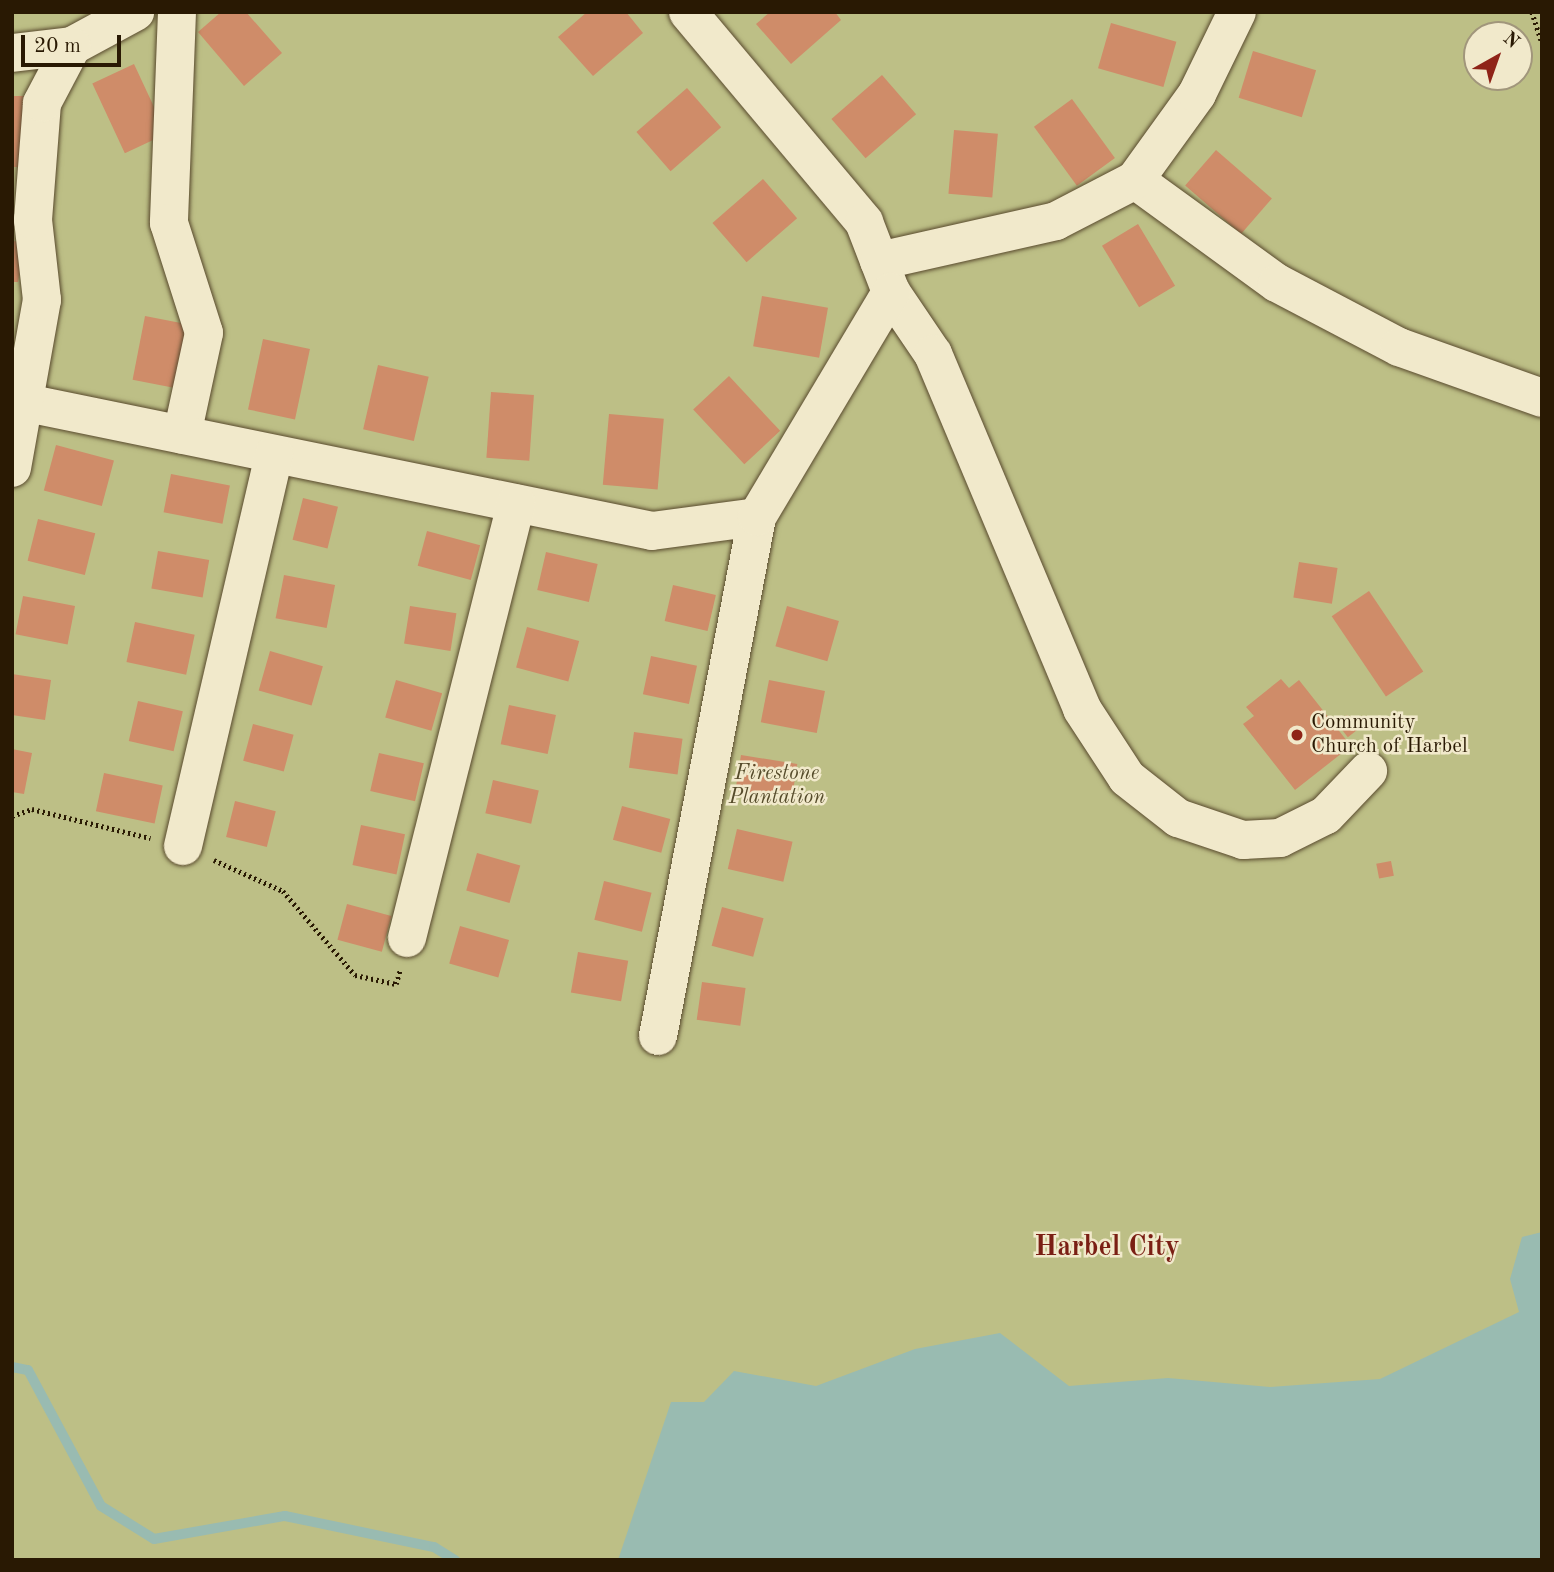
<!DOCTYPE html>
<style>
body{margin:0}
#map{position:relative;width:1554px;height:1572px;overflow:hidden;background:#eaddaf;font-family:"Old Standard TT",serif}
div>[style]{position:absolute}
[style*='--x']{left:calc(var(--x)*1px);top:calc(var(--y)*1px);width:calc(var(--w)*1px);rotate:calc(var(--a)*1deg)}
.green>*{inset:0;background:#bdbf86}
.water>*{inset:0;background:#99bbb1}
.stream>*{height:10px;margin:-5px;padding:0 5px;transform-origin:5px;border-radius:5px;background:#99bbb1}
.building>*{inset:0;background:#cf8c69;transform-origin:0 0}
.path>*{height:4.5px;margin-top:-2.25px;transform-origin:0;background:repeating-linear-gradient(90deg,#291903 0 2px,transparent 0 5.5px)}
.roads{filter:drop-shadow(0 0 2px #594a2e) drop-shadow(0 0 2px #594a2e)}
.minor>*{height:38px;margin:-19px;padding:0 19px;transform-origin:19px;border-radius:19px;background:#f1e9cb}
.dots>*{width:19px;height:19px;translate:-50% -50%;box-sizing:border-box;border:4px solid #f1e9cb;border-radius:50%}
span{translate:-50% -50%;white-space:nowrap;text-align:center;line-height:1.15;-webkit-text-stroke:5px #f1e9cb;paint-order:stroke}
.poi-label{font-size:21px;color:#291903}
.left{translate:0 -50%;text-align:left}
.park-label{font-size:21px;color:#554b2a;font-style:italic}
.district-label{font-size:28px;color:#7a1f14;font-weight:700}
.frame{position:absolute;inset:0;border:14px solid #291903;pointer-events:none}
.north{position:absolute;left:1463px;top:21px;width:70px;height:70px;box-sizing:border-box;background:#f1e9cb;border:2px solid #a1967b;border-radius:50%;rotate:40deg;font-size:19px;font-weight:700;line-height:28px;text-align:center;color:#291903}
.north::after{content:'';display:block;margin:auto;width:24px;height:32px;background:#8f2418;clip-path:polygon(50% 0,100% 100%,50% 72%,0 100%)}
.scale{position:absolute;left:21px;top:35px;width:100px;height:32px;box-sizing:border-box;border:4px solid #291903;border-top:0;padding-left:9px;font-size:21px;line-height:24px;white-space:nowrap;color:#291903;-webkit-text-stroke:5px #f1e9cb;paint-order:stroke}
</style>
<div id="map">
<div class="green">
<div style="clip-path:polygon(evenodd,12px 12px,1542px 12px,1542px 1560px,12px 1560px,12px 12px,1477px 35px,1519px 35px,1519px 77px,1477px 77px,1477px 35px)"></div>
</div>
<div class="water">
<div style="clip-path:polygon(1542px 1232px,1542px 1560px,618px 1560px,671px 1402px,704px 1402px,734px 1371px,816px 1386px,915px 1349px,1000px 1333px,1069px 1386px,1168px 1378px,1270px 1387px,1380px 1379px,1519px 1312px,1510px 1279px,1522px 1237px)"></div>
</div>
<div class="stream">
<div style="--x:12;--y:1367;--w:16;--a:11"></div>
<div style="--x:28;--y:1370;--w:154;--a:61.8"></div>
<div style="--x:101;--y:1506;--w:62;--a:31.9"></div>
<div style="--x:154;--y:1539;--w:133;--a:-10"></div>
<div style="--x:285;--y:1516;--w:152;--a:11.8"></div>
<div style="--x:434;--y:1547;--w:25;--a:32"></div>
</div>
<div class="building">
<div style="clip-path:polygon(221px 12px,246px 12px,282px 53px,244px 86px,198px 32px)"></div>
<div style="clip-path:polygon(587px 12px,626px 12px,643px 33px,593px 76px,558px 37px)"></div>
<div style="clip-path:polygon(770px 12px,835px 12px,841px 20px,791px 64px,756px 24px)"></div>
<div style="left:1111px;top:23px;width:68px;height:47px;rotate:16deg"></div>
<div style="left:1253px;top:51px;width:66px;height:49px;rotate:17deg"></div>
<div style="left:134px;top:64px;width:77px;height:46px;rotate:65deg"></div>
<div style="left:882px;top:75px;width:52px;height:67px;rotate:49deg"></div>
<div style="left:687px;top:88px;width:52px;height:67px;rotate:49deg"></div>
<div style="left:12px;top:96px;width:13px;height:71px"></div>
<div style="left:1072px;top:99px;width:73px;height:47px;rotate:54deg"></div>
<div style="left:954px;top:130px;width:44px;height:64px;rotate:5deg"></div>
<div style="left:1216px;top:150px;width:74px;height:47px;rotate:41deg"></div>
<div style="left:763px;top:179px;width:52px;height:67px;rotate:49deg"></div>
<div style="left:1138px;top:224px;width:72px;height:42px;rotate:59deg"></div>
<div style="clip-path:polygon(12px 241px,24px 242px,18px 282px,12px 282px)"></div>
<div style="left:762px;top:296px;width:67px;height:51px;rotate:10deg"></div>
<div style="left:145px;top:316px;width:47px;height:65px;rotate:11deg"></div>
<div style="left:263px;top:339px;width:48px;height:72px;rotate:12deg"></div>
<div style="left:378px;top:365px;width:52px;height:66px;rotate:13deg"></div>
<div style="left:729px;top:376px;width:75px;height:49px;rotate:47deg"></div>
<div style="left:491px;top:392px;width:43px;height:66px;rotate:4deg"></div>
<div style="left:609px;top:414px;width:55px;height:71px;rotate:5deg"></div>
<div style="left:56px;top:445px;width:60px;height:47px;rotate:15deg"></div>
<div style="left:171px;top:474px;width:60px;height:39px;rotate:11deg"></div>
<div style="left:303px;top:498px;width:36px;height:43px;rotate:14deg"></div>
<div style="left:38px;top:519px;width:59px;height:43px;rotate:14deg"></div>
<div style="left:427px;top:531px;width:55px;height:36px;rotate:15deg"></div>
<div style="left:158px;top:551px;width:52px;height:38px;rotate:10deg"></div>
<div style="left:546px;top:552px;width:53px;height:39px;rotate:13deg"></div>
<div style="left:1299px;top:562px;width:39px;height:36px;rotate:9deg"></div>
<div style="left:284px;top:575px;width:52px;height:44px;rotate:11deg"></div>
<div style="left:673px;top:585px;width:44px;height:37px;rotate:13deg"></div>
<div style="left:1369px;top:591px;width:97px;height:45px;rotate:56deg"></div>
<div style="left:23px;top:596px;width:53px;height:39px;rotate:11deg"></div>
<div style="left:410px;top:606px;width:47px;height:38px;rotate:9deg"></div>
<div style="left:787px;top:606px;width:54px;height:42px;rotate:16deg"></div>
<div style="left:135px;top:622px;width:61px;height:41px;rotate:12deg"></div>
<div style="left:527px;top:627px;width:54px;height:42px;rotate:15deg"></div>
<div style="left:270px;top:651px;width:55px;height:41px;rotate:16deg"></div>
<div style="left:651px;top:656px;width:47px;height:39px;rotate:12deg"></div>
<div style="clip-path:polygon(12px 674px,51px 680px,45px 720px,12px 715px)"></div>
<div style="clip-path:polygon(1281px 679px,1289px 688px,1299px 680px,1351px 746px,1295px 790px,1243px 724px,1254px 716px,1246px 707px)"></div>
<div style="left:396px;top:680px;width:48px;height:39px;rotate:16deg"></div>
<div style="left:769px;top:680px;width:57px;height:43px;rotate:11deg"></div>
<div style="left:138px;top:701px;width:46px;height:41px;rotate:13deg"></div>
<div style="left:509px;top:705px;width:48px;height:40px;rotate:12deg"></div>
<div style="left:1347px;top:715px;width:18px;height:13px;rotate:52deg"></div>
<div style="left:253px;top:724px;width:42px;height:38px;rotate:15deg"></div>
<div style="left:634px;top:732px;width:49px;height:36px;rotate:8deg"></div>
<div style="clip-path:polygon(12px 749px,32px 753px,24px 794px,12px 792px)"></div>
<div style="left:379px;top:753px;width:46px;height:39px;rotate:13deg"></div>
<div style="left:741px;top:755px;width:57px;height:39px;rotate:9deg"></div>
<div style="left:104px;top:773px;width:60px;height:39px;rotate:12deg"></div>
<div style="left:493px;top:780px;width:47px;height:34px;rotate:13deg"></div>
<div style="left:235px;top:801px;width:42px;height:37px;rotate:14deg"></div>
<div style="left:622px;top:806px;width:50px;height:35px;rotate:15deg"></div>
<div style="left:361px;top:825px;width:45px;height:41px;rotate:12deg"></div>
<div style="left:737px;top:829px;width:57px;height:41px;rotate:13deg"></div>
<div style="left:477px;top:853px;width:45px;height:39px;rotate:16deg"></div>
<div style="left:1391px;top:861px;width:15px;height:15px;rotate:79deg"></div>
<div style="left:604px;top:881px;width:49px;height:40px;rotate:14deg"></div>
<div style="left:347px;top:904px;width:46px;height:37px;rotate:15deg"></div>
<div style="left:722px;top:907px;width:43px;height:40px;rotate:15deg"></div>
<div style="left:460px;top:926px;width:51px;height:39px;rotate:16deg"></div>
<div style="left:578px;top:952px;width:51px;height:41px;rotate:10deg"></div>
<div style="left:702px;top:982px;width:44px;height:38px;rotate:8deg"></div>
</div>
<div class="path">
<div style="--x:1532;--y:12;--w:33;--a:72"></div>
<div style="--x:12;--y:816;--w:21;--a:-19"></div>
<div style="--x:32;--y:809;--w:122;--a:13.8"></div>
<div style="--x:214;--y:860;--w:76;--a:24.2"></div>
<div style="--x:283;--y:891;--w:111;--a:49.4"></div>
<div style="--x:355;--y:975;--w:42;--a:12.4"></div>
<div style="--x:396;--y:984;--w:15;--a:-74"></div>
</div>
<div class="roads">
<div class="minor">
<div style="--x:177;--y:12;--w:211;--a:92.2"></div>
<div style="--x:169;--y:223;--w:115;--a:72.3"></div>
<div style="--x:204;--y:333;--w:104;--a:102.2"></div>
<div style="--x:688;--y:12;--w:274;--a:50"></div>
<div style="--x:864;--y:222;--w:75;--a:68.9"></div>
<div style="--x:891;--y:292;--w:75;--a:55.9"></div>
<div style="--x:933;--y:354;--w:385;--a:67.2"></div>
<div style="--x:1082;--y:709;--w:82;--a:56.9"></div>
<div style="--x:1127;--y:778;--w:65;--a:38.1"></div>
<div style="--x:1178;--y:818;--w:69;--a:18.7"></div>
<div style="--x:1243;--y:840;--w:37;--a:-3"></div>
<div style="--x:1280;--y:838;--w:51;--a:-26.6"></div>
<div style="--x:1326;--y:815;--w:61;--a:-46.3"></div>
<div style="--x:12;--y:53;--w:60;--a:-6.7"></div>
<div style="--x:72;--y:46;--w:72;--a:-28.4"></div>
<div style="--x:1135;--y:180;--w:175;--a:36"></div>
<div style="--x:1277;--y:283;--w:138;--a:27.7"></div>
<div style="--x:1399;--y:347;--w:152;--a:19.6"></div>
<div style="--x:879;--y:261;--w:181;--a:-12.7"></div>
<div style="--x:1056;--y:221;--w:89;--a:-27.4"></div>
<div style="--x:1135;--y:180;--w:106;--a:-54.2"></div>
<div style="--x:1197;--y:94;--w:91;--a:-64"></div>
<div style="--x:12;--y:400;--w:653;--a:11.57"></div>
<div style="--x:652;--y:531;--w:106;--a:-7.6"></div>
<div style="--x:12;--y:468;--w:171;--a:-79.9"></div>
<div style="--x:42;--y:300;--w:81;--a:-96.4"></div>
<div style="--x:33;--y:220;--w:117;--a:-85.6"></div>
<div style="--x:42;--y:103;--w:64;--a:-62.2"></div>
<div style="--x:183;--y:846;--w:402;--a:-76.9"></div>
<div style="--x:407;--y:938;--w:448;--a:-75.9"></div>
<div style="--x:658;--y:1036;--w:528;--a:-79.2"></div>
<div style="--x:757;--y:517;--w:262;--a:-59.2"></div>
</div>
</div>
<div class="dots">
<div style="left:1297px;top:735px;background:#8f2418"></div>
</div>
<div class="poi-label">
<span class="left" style="left:1311px;top:735px">Community<br>Church of Harbel</span>
</div>
<div class="park-label">
<span style="left:777px;top:786px">Firestone<br>Plantation</span>
</div>
<div class="district-label">
<span style="left:1107px;top:1248px">Harbel City</span>
</div>
<div class="frame"></div>
<div class="north">N</div>
<div class="scale">20 m</div>
</div>
